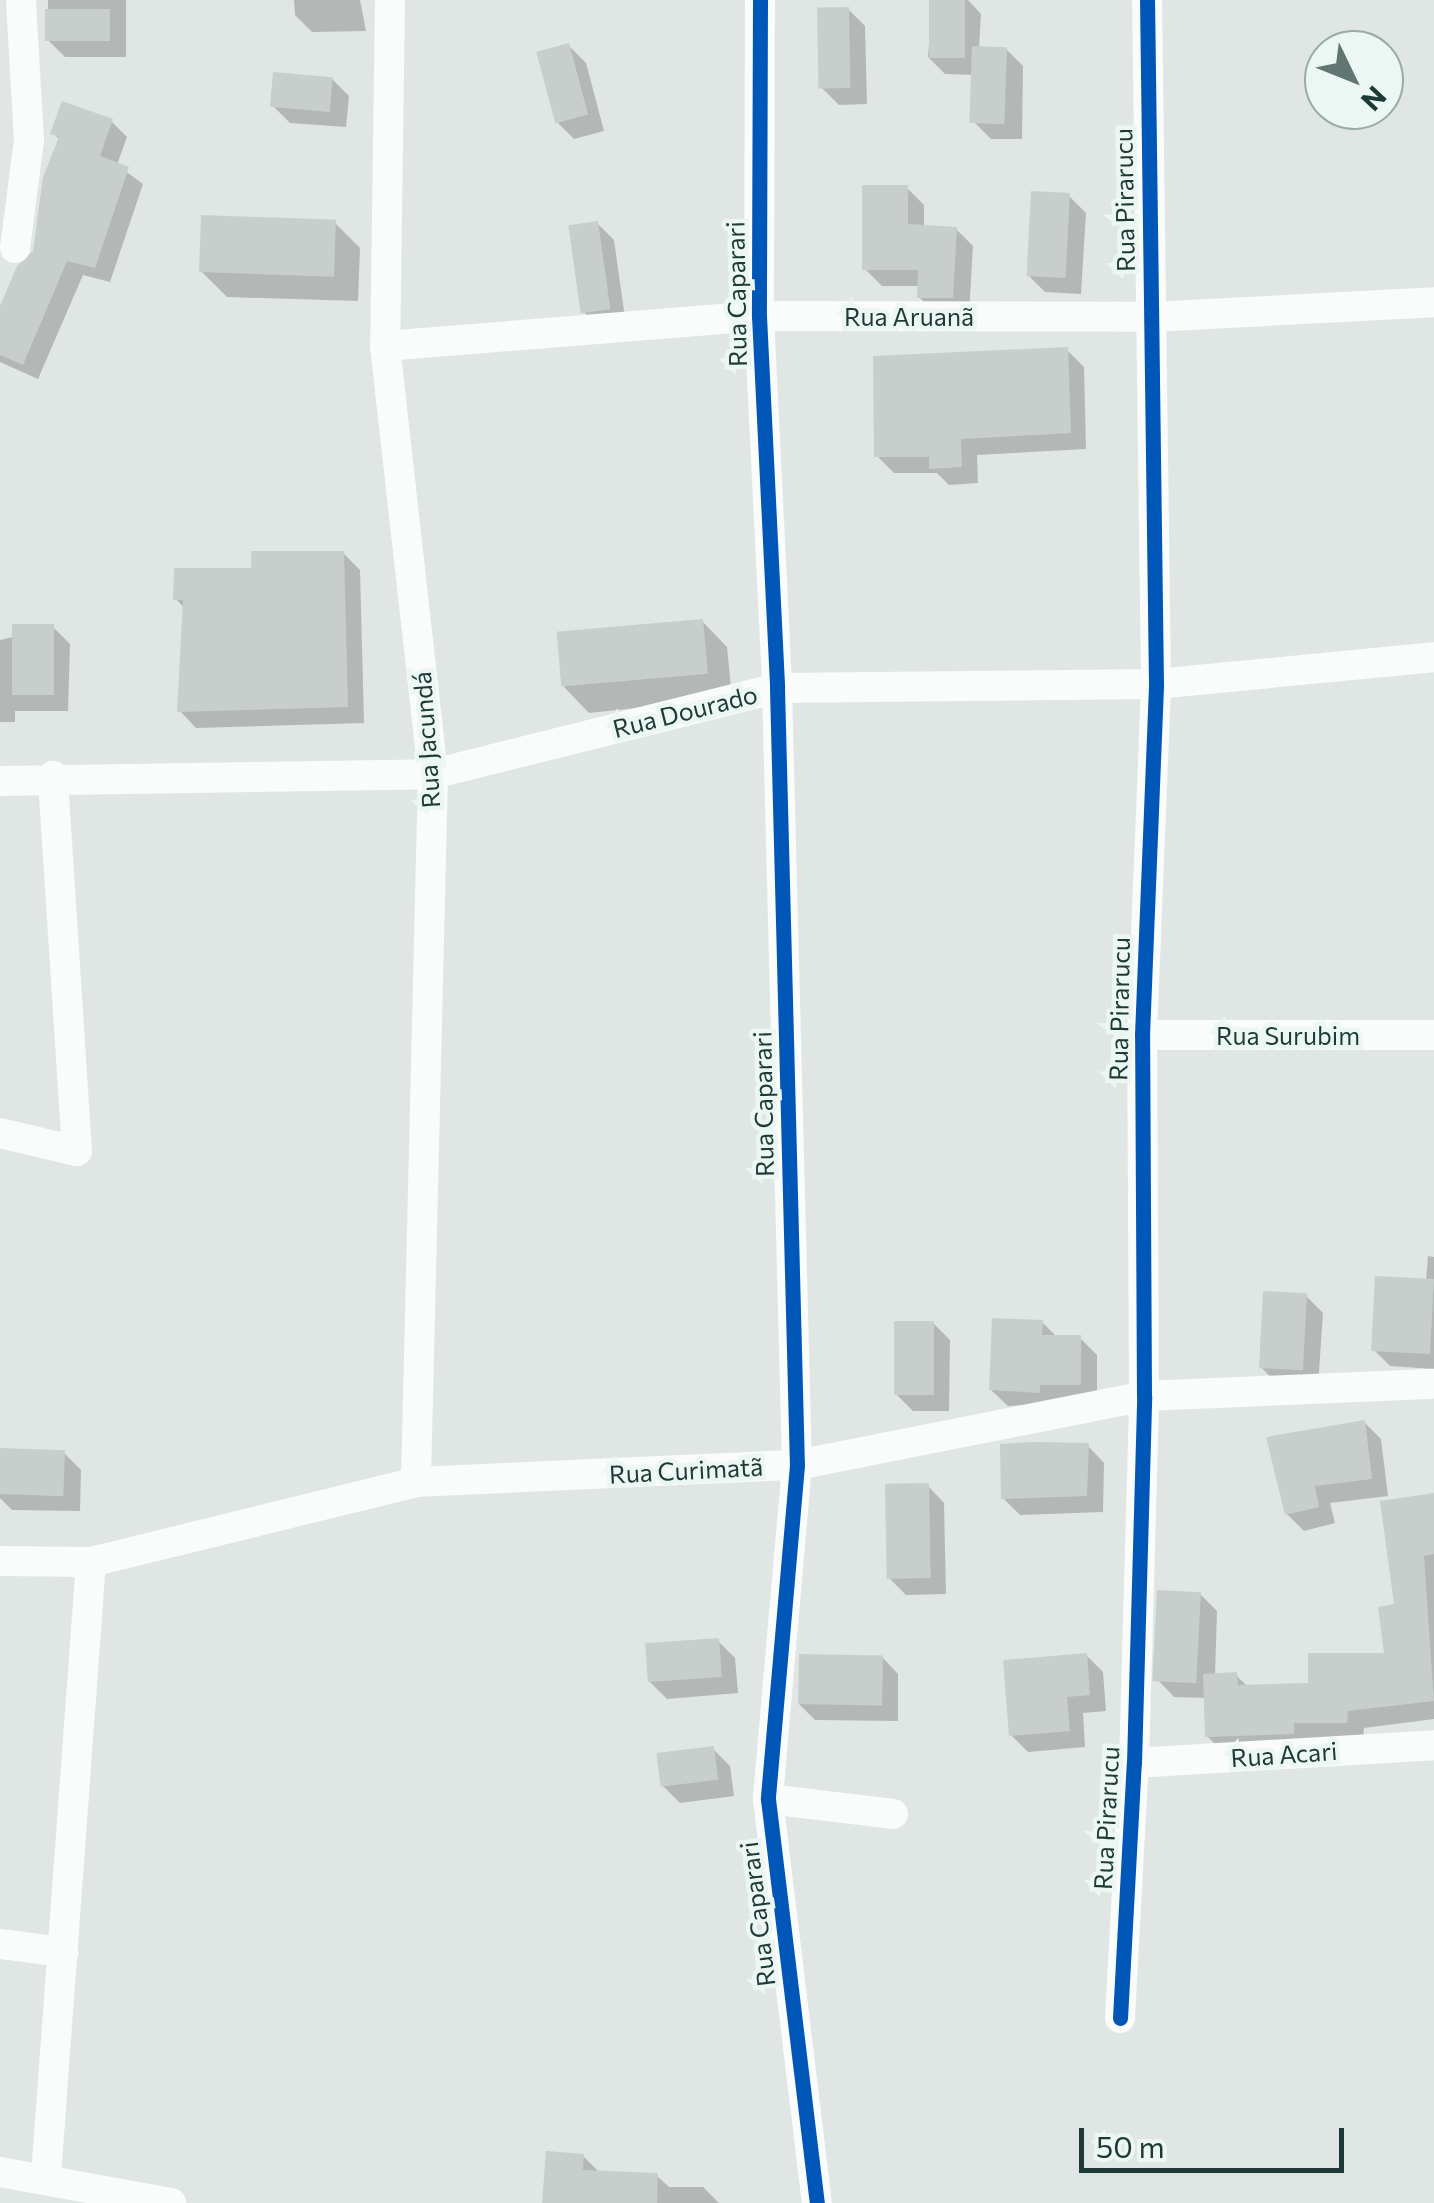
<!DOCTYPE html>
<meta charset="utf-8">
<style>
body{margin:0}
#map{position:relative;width:1434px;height:2203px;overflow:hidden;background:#e0e6e4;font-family:Commissioner,sans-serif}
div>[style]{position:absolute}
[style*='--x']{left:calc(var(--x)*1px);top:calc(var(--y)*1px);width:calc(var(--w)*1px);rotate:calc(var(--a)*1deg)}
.shadow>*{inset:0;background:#0003}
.building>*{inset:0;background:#c7cecb;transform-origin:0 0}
.minor>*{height:30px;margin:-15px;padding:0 15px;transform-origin:15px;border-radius:15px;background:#fafbfb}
.cycleway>*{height:15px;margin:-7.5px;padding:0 7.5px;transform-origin:7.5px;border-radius:7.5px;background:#0057b8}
span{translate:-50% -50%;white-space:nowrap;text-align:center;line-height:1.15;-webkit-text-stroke:9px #ecf7f3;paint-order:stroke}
.street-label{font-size:25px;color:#1d3a36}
.north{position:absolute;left:1304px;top:30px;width:100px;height:100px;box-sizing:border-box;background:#ecf7f3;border:2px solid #99aba7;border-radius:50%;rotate:133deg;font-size:28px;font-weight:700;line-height:40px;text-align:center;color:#1d3a36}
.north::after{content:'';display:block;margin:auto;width:35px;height:45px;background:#617673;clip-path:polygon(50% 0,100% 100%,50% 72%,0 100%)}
.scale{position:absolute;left:1079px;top:2128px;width:265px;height:45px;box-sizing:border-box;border:5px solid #1d3a36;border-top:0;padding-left:12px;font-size:30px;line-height:35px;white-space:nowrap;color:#1d3a36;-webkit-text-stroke:8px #ecf7f3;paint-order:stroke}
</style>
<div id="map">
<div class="shadow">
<div style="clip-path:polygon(48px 0,126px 0,126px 57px,65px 57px,48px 40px)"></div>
<div style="clip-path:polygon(294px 0,360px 0,366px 31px,312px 32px,295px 15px)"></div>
<div style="clip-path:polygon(932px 0,968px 0,981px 14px,979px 49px,1006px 49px,1023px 66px,1022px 139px,991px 139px,974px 122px,975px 75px,945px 74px,928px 57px)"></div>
<div style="clip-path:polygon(848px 9px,865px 26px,867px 104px,839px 105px,822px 88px)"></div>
<div style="clip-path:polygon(569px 46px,586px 63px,604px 131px,574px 139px,557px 122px)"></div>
<div style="clip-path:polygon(332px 79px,349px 96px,346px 127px,290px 123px,273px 106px)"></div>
<div style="clip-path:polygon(111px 121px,127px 137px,117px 165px,143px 184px,110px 282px,83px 275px,38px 379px,0 362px,0 312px,36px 253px,60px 140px,53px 133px)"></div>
<div style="clip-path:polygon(907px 188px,924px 205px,924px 227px,956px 229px,973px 246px,969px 314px,936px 314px,919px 297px,920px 286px,882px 286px,865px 269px)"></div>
<div style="clip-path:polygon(1069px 196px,1086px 213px,1081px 294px,1045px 292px,1028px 275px)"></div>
<div style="clip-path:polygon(335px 223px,360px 248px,358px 301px,227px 297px,201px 271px)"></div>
<div style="clip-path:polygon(597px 223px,614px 240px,626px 325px,599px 327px,582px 310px)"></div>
<div style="clip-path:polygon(1067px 350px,1084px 367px,1086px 449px,977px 455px,978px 483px,949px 485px,937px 473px,894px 473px,877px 456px)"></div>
<div style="clip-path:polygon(343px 553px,360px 570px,364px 723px,196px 728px,180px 711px,185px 609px,176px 599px,253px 571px)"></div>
<div style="clip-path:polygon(702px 621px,727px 647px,732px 698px,589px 713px,564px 687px)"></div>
<div style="clip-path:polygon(53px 627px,70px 644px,68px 711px,15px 711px,15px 722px,0 722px,0 640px)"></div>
<div style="clip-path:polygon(1428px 1256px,1434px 1257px,1434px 1369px,1390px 1366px,1374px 1350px,1426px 1281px)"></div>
<div style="clip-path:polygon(1306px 1296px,1323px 1313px,1318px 1386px,1277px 1384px,1261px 1367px)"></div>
<div style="clip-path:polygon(1042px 1322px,1057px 1337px,1080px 1338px,1097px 1355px,1097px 1401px,1008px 1406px,991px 1390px)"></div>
<div style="clip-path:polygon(933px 1323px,950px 1340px,949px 1411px,913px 1411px,896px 1394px)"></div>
<div style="clip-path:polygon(1364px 1422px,1381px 1439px,1388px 1496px,1330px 1503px,1335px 1523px,1304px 1531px,1287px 1514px)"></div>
<div style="clip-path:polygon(1088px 1446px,1104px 1463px,1103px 1512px,1020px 1515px,1003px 1498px)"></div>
<div style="clip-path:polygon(0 1451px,64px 1453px,81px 1470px,80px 1511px,12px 1510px,0 1498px)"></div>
<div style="clip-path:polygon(928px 1486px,944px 1503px,946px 1594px,906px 1595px,889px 1578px)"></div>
<div style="clip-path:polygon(1434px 1496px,1434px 1719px,1364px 1728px,1363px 1739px,1224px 1753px,1207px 1736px,1206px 1698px,1174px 1697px,1158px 1680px,1200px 1594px,1217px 1611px,1215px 1676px,1236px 1675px,1249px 1688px,1310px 1685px,1387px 1656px)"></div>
<div style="clip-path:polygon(718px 1641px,735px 1658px,738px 1693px,667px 1699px,650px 1682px)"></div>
<div style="clip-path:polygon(1086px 1655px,1103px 1672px,1106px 1711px,1083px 1713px,1085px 1747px,1028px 1752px,1011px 1735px)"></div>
<div style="clip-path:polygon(882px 1657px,898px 1674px,898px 1721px,815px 1720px,798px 1703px)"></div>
<div style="clip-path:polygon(713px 1749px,730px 1766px,734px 1796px,680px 1803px,663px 1786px)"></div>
<div style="clip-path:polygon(583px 2156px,600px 2173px,657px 2176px,669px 2187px,703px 2187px,719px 2203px,544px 2203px)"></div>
</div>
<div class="building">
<div style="left:929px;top:0;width:36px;height:58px"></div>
<div style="left:849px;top:7px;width:81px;height:32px;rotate:89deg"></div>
<div style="left:45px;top:9px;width:65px;height:32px"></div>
<div style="left:569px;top:43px;width:74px;height:34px;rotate:75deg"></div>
<div style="left:972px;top:46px;width:35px;height:77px;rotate:2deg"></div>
<div style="left:273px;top:72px;width:60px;height:35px;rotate:5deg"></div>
<div style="clip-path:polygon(62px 101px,113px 119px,100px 156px,129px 167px,95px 268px,67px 261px,23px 365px,0 355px,0 306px,17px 266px,33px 251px,43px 177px,59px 137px,50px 134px)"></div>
<div style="clip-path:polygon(862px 185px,908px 185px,908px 224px,957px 227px,953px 298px,917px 298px,918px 270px,862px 270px)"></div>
<div style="left:1031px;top:191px;width:39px;height:85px;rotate:3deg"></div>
<div style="left:201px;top:215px;width:135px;height:57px;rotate:2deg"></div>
<div style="left:598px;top:221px;width:89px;height:30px;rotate:82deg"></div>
<div style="clip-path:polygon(1068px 347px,1071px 433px,961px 439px,962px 467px,929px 469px,929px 457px,874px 457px,873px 356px)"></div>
<div style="clip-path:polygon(251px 551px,344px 551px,348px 707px,177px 712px,183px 600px,173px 600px,174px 568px,251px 568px)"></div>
<div style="left:703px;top:619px;width:55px;height:147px;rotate:85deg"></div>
<div style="left:12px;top:624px;width:42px;height:71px"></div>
<div style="left:1375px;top:1276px;width:59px;height:75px;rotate:3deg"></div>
<div style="left:1263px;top:1291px;width:44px;height:77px;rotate:3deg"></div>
<div style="clip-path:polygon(992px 1318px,1043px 1320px,1042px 1335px,1081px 1335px,1081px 1385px,1040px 1385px,1040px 1393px,989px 1390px)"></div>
<div style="left:894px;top:1321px;width:40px;height:74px"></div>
<div style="clip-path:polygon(1365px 1420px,1372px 1479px,1315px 1486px,1319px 1507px,1285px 1515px,1266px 1437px)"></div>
<div style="clip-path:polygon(1034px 1442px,1089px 1443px,1087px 1496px,1001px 1499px,1000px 1444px)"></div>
<div style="left:0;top:1448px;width:65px;height:46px;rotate:2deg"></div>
<div style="left:929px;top:1483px;width:95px;height:44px;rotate:89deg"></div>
<div style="clip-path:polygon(1434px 1493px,1434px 1554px,1424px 1556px,1434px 1701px,1348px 1711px,1347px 1723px,1294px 1723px,1294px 1734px,1205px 1737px,1203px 1674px,1237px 1672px,1238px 1685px,1308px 1683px,1308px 1653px,1384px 1653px,1378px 1607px,1394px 1604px,1380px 1501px)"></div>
<div style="left:1157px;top:1590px;width:44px;height:91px;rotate:3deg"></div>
<div style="left:719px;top:1638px;width:39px;height:74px;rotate:86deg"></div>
<div style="clip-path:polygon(1087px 1653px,1090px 1695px,1067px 1697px,1070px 1731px,1009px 1736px,1003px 1660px)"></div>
<div style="left:799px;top:1654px;width:84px;height:50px;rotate:1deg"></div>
<div style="left:714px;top:1746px;width:34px;height:58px;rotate:83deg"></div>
<div style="clip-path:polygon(546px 2151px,584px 2154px,583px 2170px,658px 2173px,657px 2203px,542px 2203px)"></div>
</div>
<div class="minor">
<div style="--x:390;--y:0;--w:346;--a:90.8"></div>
<div style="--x:385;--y:346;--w:431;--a:83.6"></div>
<div style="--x:433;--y:774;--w:708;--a:91.38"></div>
<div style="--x:760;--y:0;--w:316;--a:90.2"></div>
<div style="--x:759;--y:316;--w:372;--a:87.2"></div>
<div style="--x:777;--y:688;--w:777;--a:88.53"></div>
<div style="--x:797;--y:1465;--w:335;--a:95"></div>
<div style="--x:768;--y:1799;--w:407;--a:83.1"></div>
<div style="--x:15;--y:248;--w:109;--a:-82.6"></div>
<div style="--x:29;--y:140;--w:140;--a:-93.3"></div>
<div style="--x:385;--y:346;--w:375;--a:-4.6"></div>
<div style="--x:759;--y:316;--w:392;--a:0.1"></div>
<div style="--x:1151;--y:317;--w:283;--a:-3"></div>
<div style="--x:0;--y:781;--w:433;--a:-0.9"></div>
<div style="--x:433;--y:774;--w:355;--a:-14"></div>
<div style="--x:777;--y:688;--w:379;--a:-0.6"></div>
<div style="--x:1156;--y:684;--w:279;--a:-5.5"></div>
<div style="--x:1142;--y:1035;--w:292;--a:0"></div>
<div style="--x:0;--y:1133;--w:79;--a:13.2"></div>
<div style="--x:77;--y:1151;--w:376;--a:-93.7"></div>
<div style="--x:0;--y:1561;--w:91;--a:0.6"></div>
<div style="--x:91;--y:1562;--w:335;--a:-13.8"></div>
<div style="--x:416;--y:1482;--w:381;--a:-2.6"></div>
<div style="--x:797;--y:1465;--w:354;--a:-11.2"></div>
<div style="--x:1144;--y:1396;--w:290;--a:-2.4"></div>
<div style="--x:1134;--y:1763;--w:301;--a:-3.4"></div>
<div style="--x:768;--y:1799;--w:126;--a:6.8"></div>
<div style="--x:0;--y:1944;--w:64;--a:7.2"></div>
<div style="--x:1120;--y:2018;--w:255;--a:-86.9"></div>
<div style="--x:1134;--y:1763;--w:367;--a:-88.4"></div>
<div style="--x:1144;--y:1396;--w:361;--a:-90.3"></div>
<div style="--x:1142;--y:1035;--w:351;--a:-87.7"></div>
<div style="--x:1156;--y:684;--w:684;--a:-90.75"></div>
<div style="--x:0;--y:2172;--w:174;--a:10.3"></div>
<div style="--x:46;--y:2176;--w:616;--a:-85.81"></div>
</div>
<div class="cycleway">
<div style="--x:760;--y:0;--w:316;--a:90.2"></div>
<div style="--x:759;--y:316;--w:372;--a:87.2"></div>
<div style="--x:777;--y:688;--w:777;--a:88.53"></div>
<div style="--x:797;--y:1465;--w:335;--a:95"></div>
<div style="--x:768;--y:1799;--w:407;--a:83.1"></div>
<div style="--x:1120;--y:2018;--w:255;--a:-86.9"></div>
<div style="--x:1134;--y:1763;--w:367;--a:-88.4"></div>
<div style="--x:1144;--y:1396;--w:361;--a:-90.3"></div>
<div style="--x:1142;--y:1035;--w:351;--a:-87.7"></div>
<div style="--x:1156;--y:684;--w:684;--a:-90.75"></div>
</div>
<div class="street-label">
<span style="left:1124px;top:200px;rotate:-91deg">Rua Pirarucu</span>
<span style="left:736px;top:294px;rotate:-91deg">Rua Caparari</span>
<span style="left:909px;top:316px">Rua Aruanã</span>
<span style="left:685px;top:711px;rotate:-14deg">Rua Dourado</span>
<span style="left:426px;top:740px;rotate:-94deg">Rua Jacundá</span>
<span style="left:1119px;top:1009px;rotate:-89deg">Rua Pirarucu</span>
<span style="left:1288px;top:1035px">Rua Surubim</span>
<span style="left:763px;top:1104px;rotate:-91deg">Rua Caparari</span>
<span style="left:686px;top:1470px;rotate:-3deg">Rua Curimatã</span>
<span style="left:1284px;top:1754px;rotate:-4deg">Rua Acari</span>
<span style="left:1106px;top:1818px;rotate:-87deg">Rua Pirarucu</span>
<span style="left:757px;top:1914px;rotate:-97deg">Rua Caparari</span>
</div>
<div class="north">N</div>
<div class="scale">50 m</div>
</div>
